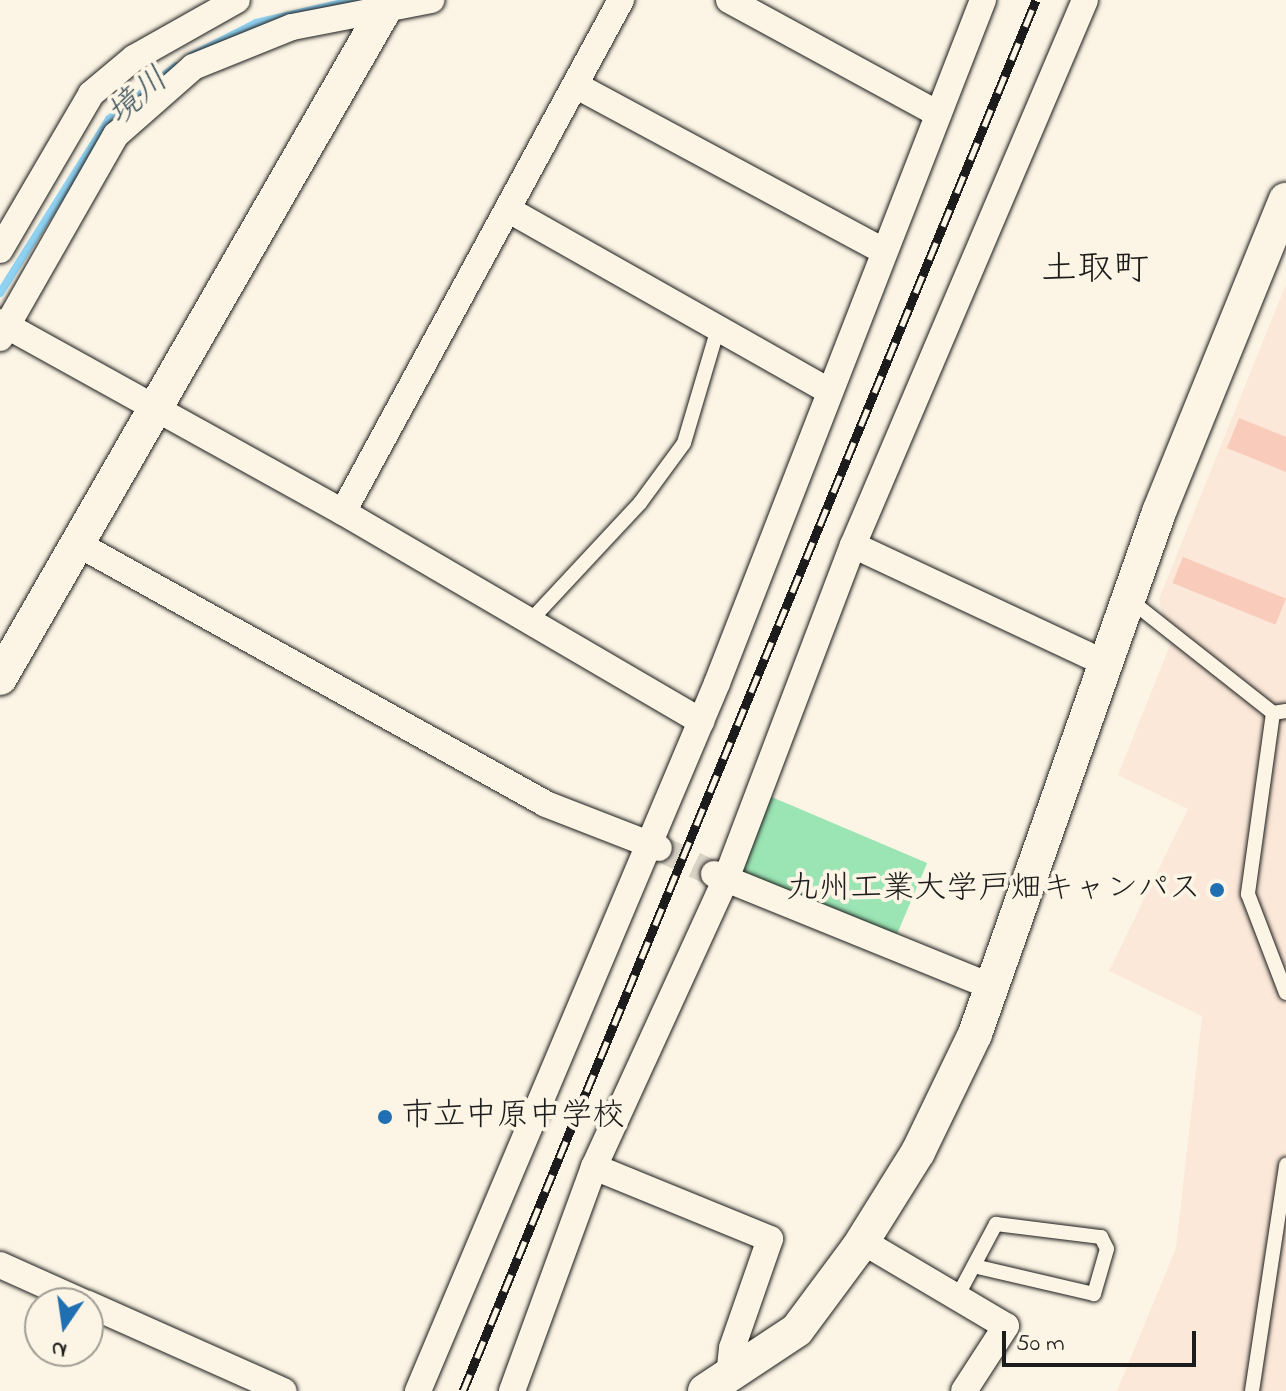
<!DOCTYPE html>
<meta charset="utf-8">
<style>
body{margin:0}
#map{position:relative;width:1286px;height:1391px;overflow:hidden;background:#fcf5e5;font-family:"Indie Flower","Klee One",sans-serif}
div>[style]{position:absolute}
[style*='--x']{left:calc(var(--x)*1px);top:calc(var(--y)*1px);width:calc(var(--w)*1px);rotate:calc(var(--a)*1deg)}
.built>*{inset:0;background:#fbe8d8}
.green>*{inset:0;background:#9be4b3;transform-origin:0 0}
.stream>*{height:8px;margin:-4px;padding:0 4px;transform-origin:4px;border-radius:4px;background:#90d2f2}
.building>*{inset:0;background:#f8cbbb;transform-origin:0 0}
.minor-tunnel>*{height:26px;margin-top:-13px;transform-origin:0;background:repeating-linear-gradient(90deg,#dad4c7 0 26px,transparent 0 39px)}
.roads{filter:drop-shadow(0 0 2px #1c1c1c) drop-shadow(0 0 2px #1c1c1c)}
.service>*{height:14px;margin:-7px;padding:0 7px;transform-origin:7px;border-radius:7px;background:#fcf5e5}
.minor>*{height:26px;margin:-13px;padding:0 13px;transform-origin:13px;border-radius:13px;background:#fcf5e5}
.tertiary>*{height:34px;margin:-17px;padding:0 17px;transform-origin:17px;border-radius:17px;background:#fcf5e5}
.rail>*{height:9px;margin-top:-4.5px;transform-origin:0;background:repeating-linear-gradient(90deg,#fcf5e5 0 18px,#1c1c1c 0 36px);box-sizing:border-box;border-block:2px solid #1c1c1c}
.dots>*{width:22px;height:22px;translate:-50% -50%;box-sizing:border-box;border:4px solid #fcf5e5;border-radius:50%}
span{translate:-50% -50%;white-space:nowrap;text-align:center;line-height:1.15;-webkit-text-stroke:8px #fcf5e5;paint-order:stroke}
.poi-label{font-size:32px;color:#1c1c1c}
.right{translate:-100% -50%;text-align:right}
.left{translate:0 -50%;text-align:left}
.water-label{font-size:34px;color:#3f535c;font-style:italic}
.quarter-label{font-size:36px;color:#1c1c1c}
.north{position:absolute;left:24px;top:1287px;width:80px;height:80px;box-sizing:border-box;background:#fcf5e5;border:2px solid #a29e95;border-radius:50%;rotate:193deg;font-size:22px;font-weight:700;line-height:32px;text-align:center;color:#1c1c1c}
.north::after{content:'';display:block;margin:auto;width:28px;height:36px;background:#1f6fb2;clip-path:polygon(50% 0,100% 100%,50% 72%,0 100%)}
.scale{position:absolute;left:1002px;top:1331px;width:194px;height:36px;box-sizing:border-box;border:4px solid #1c1c1c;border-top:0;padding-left:10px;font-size:24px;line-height:28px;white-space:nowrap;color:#1c1c1c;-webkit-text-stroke:6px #fcf5e5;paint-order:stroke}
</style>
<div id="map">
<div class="built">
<div style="clip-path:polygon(1286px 284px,1286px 1391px,1117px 1391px,1176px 1248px,1202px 1016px,1109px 971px,1188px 809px,1118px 775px,1170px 645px,1159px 599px)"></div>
</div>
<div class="green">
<div style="left:767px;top:795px;width:174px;height:85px;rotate:23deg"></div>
</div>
<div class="stream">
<div style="--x:191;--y:56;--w:73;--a:-26.9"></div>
<div style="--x:256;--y:23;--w:102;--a:-13.1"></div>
<div style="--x:0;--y:293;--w:205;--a:-57.9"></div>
<div style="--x:109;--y:119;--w:85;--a:-38.3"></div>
</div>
<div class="building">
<div style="clip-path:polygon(1239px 418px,1286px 437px,1286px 472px,1227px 448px)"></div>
<div style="left:1183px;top:557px;width:111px;height:28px;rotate:22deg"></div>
</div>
<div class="minor-tunnel">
<div style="--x:659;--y:848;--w:61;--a:25.3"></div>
</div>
<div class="roads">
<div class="service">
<div style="--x:1130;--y:600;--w:182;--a:38.3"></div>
<div style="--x:1273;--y:713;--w:13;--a:-9"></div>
<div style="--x:530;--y:621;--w:161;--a:-47"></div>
<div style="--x:640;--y:503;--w:74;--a:-53.7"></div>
<div style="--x:684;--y:443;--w:120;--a:-73.5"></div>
<div style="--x:1273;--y:713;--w:183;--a:97.9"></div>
<div style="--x:1248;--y:894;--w:106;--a:69"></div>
<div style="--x:957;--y:1297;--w:83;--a:-61.9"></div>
<div style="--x:996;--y:1224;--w:106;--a:7.1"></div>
<div style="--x:1101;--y:1237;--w:13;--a:63"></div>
<div style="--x:1107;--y:1249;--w:47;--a:106.1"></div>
<div style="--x:1094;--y:1294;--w:123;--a:-166.9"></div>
<div style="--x:1252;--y:1391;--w:229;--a:-81.4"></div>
</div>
<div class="minor">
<div style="--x:729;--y:0;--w:238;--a:28.6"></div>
<div style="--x:577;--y:86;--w:348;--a:28.3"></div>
<div style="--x:509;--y:210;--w:368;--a:29.5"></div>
<div style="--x:0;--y:250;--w:181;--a:-59.7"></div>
<div style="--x:91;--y:94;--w:56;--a:-39.9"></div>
<div style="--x:134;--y:58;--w:118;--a:-29.4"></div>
<div style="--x:0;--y:322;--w:392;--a:29"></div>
<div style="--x:343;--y:512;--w:415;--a:30.3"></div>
<div style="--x:0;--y:338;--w:234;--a:-60.3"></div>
<div style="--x:116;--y:135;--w:103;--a:-41.4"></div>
<div style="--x:193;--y:67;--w:107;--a:-22"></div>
<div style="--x:292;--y:27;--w:142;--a:-11"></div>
<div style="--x:343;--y:512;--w:583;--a:-61.5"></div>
<div style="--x:78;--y:544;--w:535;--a:29.05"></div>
<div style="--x:546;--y:804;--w:121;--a:21.3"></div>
<div style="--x:853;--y:545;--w:278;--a:25.1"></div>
<div style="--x:714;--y:874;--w:300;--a:22.1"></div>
<div style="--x:594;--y:1167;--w:190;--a:22.2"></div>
<div style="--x:770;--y:1239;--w:115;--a:109.2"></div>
<div style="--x:732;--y:1348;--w:28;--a:96"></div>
<div style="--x:862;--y:1241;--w:167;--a:30.6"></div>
<div style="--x:1006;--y:1326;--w:77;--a:122.9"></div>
<div style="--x:0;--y:1265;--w:93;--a:24.1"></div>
<div style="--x:88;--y:1304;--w:214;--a:24"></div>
<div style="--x:418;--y:1391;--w:769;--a:-67.1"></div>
<div style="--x:717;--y:683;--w:733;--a:-68.72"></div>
<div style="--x:512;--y:1391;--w:239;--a:-69.9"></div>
<div style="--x:594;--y:1167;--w:317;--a:-65.4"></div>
<div style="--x:726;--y:879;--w:357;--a:-69.2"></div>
<div style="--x:853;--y:545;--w:592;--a:-66.94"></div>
</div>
<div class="tertiary">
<div style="--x:0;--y:678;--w:782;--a:-60.09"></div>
<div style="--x:705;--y:1391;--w:110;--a:-33.5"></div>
<div style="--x:797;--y:1330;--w:102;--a:-53.4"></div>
<div style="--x:858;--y:1248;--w:113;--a:-58"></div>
<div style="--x:918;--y:1152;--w:131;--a:-64.2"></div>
<div style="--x:975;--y:1034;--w:553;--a:-70.58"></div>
<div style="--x:1159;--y:512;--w:337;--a:-67.9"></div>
</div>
</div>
<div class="rail">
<div style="--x:463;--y:1391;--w:1504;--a:-67.61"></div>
</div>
<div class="dots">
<div style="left:1217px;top:890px;background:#1f6fb2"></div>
<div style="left:385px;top:1117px;background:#1f6fb2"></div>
</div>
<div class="poi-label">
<span class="right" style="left:1201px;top:890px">九州工業大学戸畑キャンパス</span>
<span class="left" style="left:401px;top:1117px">市立中原中学校</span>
</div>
<div class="water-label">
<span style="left:139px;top:98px;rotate:-41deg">境川</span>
</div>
<div class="quarter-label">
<span style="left:1095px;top:271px">土取町</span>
</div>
<div class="north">N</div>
<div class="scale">50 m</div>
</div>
